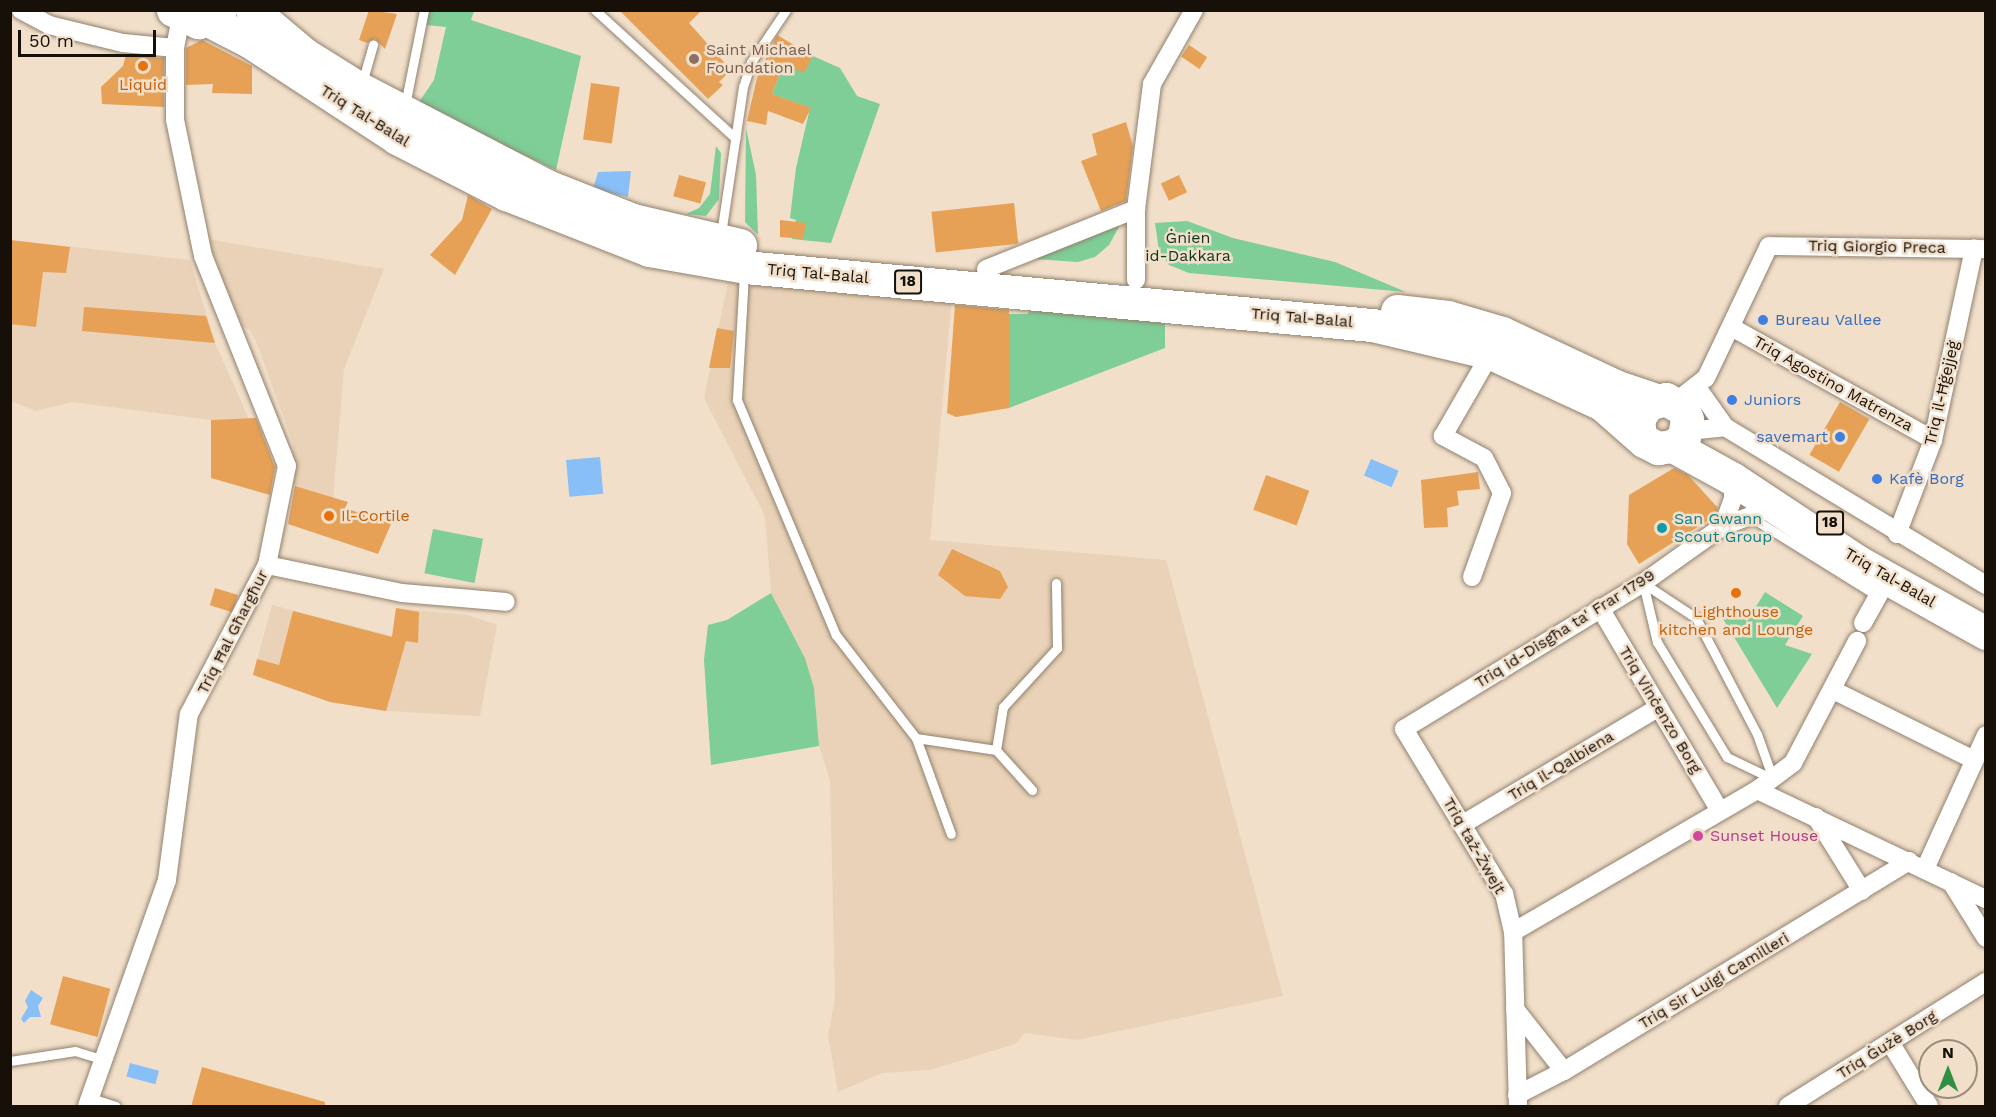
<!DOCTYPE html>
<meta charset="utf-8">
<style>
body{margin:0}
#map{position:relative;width:1996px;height:1117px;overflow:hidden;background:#f1dfca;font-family:"Work Sans",sans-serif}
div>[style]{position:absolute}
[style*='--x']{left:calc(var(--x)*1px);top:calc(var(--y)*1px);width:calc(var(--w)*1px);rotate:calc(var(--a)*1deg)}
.built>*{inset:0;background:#e9d2b7}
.green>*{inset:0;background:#7fcd97;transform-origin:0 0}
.water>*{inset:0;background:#88bff6;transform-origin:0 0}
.building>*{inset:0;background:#e6a157;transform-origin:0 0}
.roads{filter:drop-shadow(0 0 2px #91816e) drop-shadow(0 0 2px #91816e)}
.lane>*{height:9px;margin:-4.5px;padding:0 4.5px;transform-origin:4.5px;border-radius:4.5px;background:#fff}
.street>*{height:18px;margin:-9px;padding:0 9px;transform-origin:9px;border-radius:9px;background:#fff}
.highway>*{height:33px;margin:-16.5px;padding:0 16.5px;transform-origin:16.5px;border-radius:16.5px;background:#fff}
.dots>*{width:16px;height:16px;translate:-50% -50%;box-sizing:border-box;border:3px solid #f1dfca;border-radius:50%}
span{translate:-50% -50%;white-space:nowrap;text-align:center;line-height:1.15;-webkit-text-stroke:5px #f1dfca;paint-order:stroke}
.shield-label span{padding:2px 4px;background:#f1dfca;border:2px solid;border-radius:4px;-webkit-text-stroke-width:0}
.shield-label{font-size:15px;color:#161009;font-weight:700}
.education-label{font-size:16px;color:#785e54}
.left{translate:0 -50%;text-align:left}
.food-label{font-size:16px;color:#c56008}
.street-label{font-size:16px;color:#161009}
.park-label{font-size:16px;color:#0f361e}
.shop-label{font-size:16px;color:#366cbe}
.right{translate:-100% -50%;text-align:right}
.culture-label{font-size:16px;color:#0d838f}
.hotel-label{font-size:16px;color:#b23c85}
.frame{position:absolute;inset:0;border:12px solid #161009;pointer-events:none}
.north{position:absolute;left:1918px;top:1039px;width:60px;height:60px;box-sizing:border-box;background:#f1dfca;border:2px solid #998c7d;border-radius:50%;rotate:0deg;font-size:16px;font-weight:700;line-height:24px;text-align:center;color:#161009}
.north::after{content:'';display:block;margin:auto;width:21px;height:27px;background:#2f8f42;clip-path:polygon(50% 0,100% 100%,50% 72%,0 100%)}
.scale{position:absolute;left:18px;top:30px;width:138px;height:27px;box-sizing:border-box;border:3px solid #161009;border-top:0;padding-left:8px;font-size:18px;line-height:21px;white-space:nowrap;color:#161009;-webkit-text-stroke:4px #f1dfca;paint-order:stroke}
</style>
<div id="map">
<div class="built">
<div style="clip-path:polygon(207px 239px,384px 269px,344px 369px,333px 499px,292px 485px,293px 443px,257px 344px,250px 330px,242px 326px)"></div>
<div style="clip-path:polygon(11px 240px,190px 260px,215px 343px,249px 419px,211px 420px,72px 402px,36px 411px,11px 401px)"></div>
<div style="clip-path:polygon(728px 282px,952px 298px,930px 540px,1166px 560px,1283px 996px,1077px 1040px,1025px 1033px,1015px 1044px,930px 1070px,882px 1073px,838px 1092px,828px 1036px,835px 998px,830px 780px,819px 746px,814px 688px,805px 658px,771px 593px,765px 516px,704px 398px)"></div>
<div style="clip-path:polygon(272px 605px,392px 636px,396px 608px,468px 615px,497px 625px,480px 716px,386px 711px,330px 702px,253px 675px)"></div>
</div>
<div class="green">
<div style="clip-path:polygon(427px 11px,474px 11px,471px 20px,581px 56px,556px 170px,417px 105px,434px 80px,446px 27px,426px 25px)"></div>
<div style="clip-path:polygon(813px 56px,840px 68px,857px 96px,880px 104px,831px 243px,792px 239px,796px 220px,790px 218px,796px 168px,810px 108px,772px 94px,784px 64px)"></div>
<div style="clip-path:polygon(746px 128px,756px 175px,758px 235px,745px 222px)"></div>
<div style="clip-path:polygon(716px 146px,721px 153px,719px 199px,706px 216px,686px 214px,699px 208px,710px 194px)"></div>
<div style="clip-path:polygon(1187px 221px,1233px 238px,1335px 262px,1406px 292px,1189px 273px,1169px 265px,1159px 251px,1155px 223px)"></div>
<div style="clip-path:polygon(1120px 225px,1109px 245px,1095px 257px,1078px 262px,1034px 259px)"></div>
<div style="clip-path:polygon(1033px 308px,1165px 320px,1165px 348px,1009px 408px,1009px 314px,1027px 314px)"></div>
<div style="left:433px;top:529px;width:51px;height:45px;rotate:11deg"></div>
<div style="clip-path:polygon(1765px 592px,1803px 616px,1785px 645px,1812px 654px,1777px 708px,1714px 604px,1747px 621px)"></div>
<div style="clip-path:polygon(771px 593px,805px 658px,814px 688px,819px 746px,711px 765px,704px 660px,708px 625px,727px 620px)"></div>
</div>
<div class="water">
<div style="clip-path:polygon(631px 171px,628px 197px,593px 189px,598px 172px)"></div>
<div style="left:600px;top:457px;width:37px;height:34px;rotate:85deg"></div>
<div style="left:1371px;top:459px;width:30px;height:18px;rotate:23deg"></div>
<div style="clip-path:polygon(31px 990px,43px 998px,38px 1006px,41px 1017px,30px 1017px,24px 1023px,21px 1019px,28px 1007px,25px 1001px)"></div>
<div style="left:130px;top:1063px;width:30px;height:14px;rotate:15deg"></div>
</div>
<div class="building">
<div style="clip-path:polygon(369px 10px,397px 14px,385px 49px,375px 39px,367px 43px,359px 40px)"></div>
<div style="clip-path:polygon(619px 10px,702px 10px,689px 23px,731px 70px,719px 82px,723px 85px,708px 99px)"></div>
<div style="clip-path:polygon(777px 35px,813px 56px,804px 73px,784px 64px,772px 94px,811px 108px,803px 124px,768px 111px,766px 125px,747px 121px,757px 78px)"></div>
<div style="clip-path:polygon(202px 40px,252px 66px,252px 94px,212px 93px,213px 84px,186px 85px,186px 48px)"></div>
<div style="left:1189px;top:45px;width:22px;height:14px;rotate:34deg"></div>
<div style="clip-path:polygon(126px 55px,164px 58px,164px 107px,102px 104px,101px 87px,123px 66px)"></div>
<div style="left:591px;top:83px;width:29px;height:57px;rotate:8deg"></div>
<div style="clip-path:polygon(1126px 122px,1133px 146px,1126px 201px,1101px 211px,1081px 161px,1097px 155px,1092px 134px)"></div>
<div style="left:679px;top:175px;width:28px;height:22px;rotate:15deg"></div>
<div style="left:1179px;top:175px;width:19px;height:20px;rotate:65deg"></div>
<div style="clip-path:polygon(468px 195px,492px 209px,455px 275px,430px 255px,462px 220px)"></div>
<div style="left:1014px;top:203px;width:41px;height:83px;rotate:84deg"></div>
<div style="clip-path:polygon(780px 220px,806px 223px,803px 239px,780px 237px)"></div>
<div style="clip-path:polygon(10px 240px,70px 247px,66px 273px,43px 272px,36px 327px,10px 324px)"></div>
<div style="clip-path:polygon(955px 305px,1009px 310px,1009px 408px,956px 417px,947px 413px)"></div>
<div style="clip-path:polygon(84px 307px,206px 316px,215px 343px,82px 331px)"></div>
<div style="clip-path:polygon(717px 328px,734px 331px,730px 368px,709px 368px)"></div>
<div style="left:1840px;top:402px;width:34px;height:61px;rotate:30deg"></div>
<div style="clip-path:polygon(256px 418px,275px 467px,270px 495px,211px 478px,211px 420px)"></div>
<div style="clip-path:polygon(1674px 468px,1688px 475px,1718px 508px,1715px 516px,1639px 564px,1627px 544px,1629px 495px)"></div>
<div style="clip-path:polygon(1478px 472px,1480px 489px,1457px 491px,1459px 505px,1447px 508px,1448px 527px,1424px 528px,1421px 480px)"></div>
<div style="left:1266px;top:475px;width:46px;height:37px;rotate:20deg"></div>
<div style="clip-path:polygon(295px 486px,348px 502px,345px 508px,391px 524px,378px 554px,288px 524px)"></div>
<div style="clip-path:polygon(952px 549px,1000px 571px,1008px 587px,1000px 599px,965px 596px,938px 575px)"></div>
<div style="left:215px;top:588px;width:24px;height:18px;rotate:17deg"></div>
<div style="clip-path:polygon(396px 608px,419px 612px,418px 643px,406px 641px,386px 711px,330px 702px,253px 675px,257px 659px,279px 665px,293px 611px,392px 637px)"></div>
<div style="left:63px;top:976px;width:49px;height:50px;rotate:15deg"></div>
<div style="clip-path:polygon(202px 1067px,325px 1102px,325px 1107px,191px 1107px)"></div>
</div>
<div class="roads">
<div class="lane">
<div style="--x:595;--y:10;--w:190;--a:42.4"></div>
<div style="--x:362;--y:83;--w:40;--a:-74"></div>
<div style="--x:405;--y:105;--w:97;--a:-78.7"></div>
<div style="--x:721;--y:234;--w:149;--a:-81.5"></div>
<div style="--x:743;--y:87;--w:26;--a:-72"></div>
<div style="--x:751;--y:62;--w:63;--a:-56.1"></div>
<div style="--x:744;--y:273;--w:127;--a:93.2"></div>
<div style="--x:737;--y:400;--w:255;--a:67.2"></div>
<div style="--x:836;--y:635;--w:130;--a:52.2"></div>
<div style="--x:916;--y:738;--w:102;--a:70"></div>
<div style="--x:1749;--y:516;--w:153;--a:31.9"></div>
<div style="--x:1643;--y:583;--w:61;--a:76.7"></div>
<div style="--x:1657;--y:642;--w:135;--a:58.7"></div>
<div style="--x:1727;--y:757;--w:51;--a:25.6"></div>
<div style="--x:1643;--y:583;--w:64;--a:33.4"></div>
<div style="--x:1696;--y:618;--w:131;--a:62.3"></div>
<div style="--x:1757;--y:734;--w:48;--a:70.4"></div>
<div style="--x:916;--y:738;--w:81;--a:8.5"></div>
<div style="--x:996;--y:750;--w:54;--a:48"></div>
<div style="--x:996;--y:750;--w:44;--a:-80.8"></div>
<div style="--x:1003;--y:707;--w:80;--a:-47.5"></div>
<div style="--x:1057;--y:648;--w:65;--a:-90.9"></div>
<div style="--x:10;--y:1061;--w:66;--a:-8.7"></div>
<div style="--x:75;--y:1051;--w:28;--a:17"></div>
<div style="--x:91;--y:1098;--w:26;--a:18"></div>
</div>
<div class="street">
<div style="--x:21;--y:10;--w:32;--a:28"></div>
<div style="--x:49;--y:25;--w:76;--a:13.7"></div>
<div style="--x:123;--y:43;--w:52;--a:5.5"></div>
<div style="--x:986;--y:269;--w:162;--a:-21.8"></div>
<div style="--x:1136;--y:280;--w:71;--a:-90"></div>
<div style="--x:1136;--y:209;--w:126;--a:-82.7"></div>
<div style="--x:1152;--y:84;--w:85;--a:-60.4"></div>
<div style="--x:1733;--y:328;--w:229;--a:29.2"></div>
<div style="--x:1696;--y:386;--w:50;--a:54.7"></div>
<div style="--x:1725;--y:427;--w:305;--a:31.2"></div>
<div style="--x:1675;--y:402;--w:39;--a:-38"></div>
<div style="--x:1706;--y:378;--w:146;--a:-64.5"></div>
<div style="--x:1769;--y:246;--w:217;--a:0.8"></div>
<div style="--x:1698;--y:430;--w:27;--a:-6"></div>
<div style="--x:1723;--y:526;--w:29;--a:-70"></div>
<div style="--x:1733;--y:499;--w:20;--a:-90"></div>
<div style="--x:1897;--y:534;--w:101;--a:-69"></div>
<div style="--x:1933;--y:440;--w:196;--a:-77.9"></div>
<div style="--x:267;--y:565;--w:138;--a:11.7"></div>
<div style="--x:402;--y:593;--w:104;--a:4.9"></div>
<div style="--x:1472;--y:577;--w:89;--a:-70.3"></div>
<div style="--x:1502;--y:493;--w:39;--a:-117"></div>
<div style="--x:1484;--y:458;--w:47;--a:-151.8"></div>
<div style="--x:1443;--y:436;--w:96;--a:-60"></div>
<div style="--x:1600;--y:608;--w:236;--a:59.4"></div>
<div style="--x:1863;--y:623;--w:51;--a:-60.9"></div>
<div style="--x:1833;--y:690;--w:157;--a:26.4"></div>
<div style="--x:1757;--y:790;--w:254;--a:25.5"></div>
<div style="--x:1816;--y:817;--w:87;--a:58.1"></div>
<div style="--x:1463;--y:824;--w:228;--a:-30.8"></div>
<div style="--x:1925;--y:869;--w:147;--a:-65.5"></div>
<div style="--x:1951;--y:882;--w:66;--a:58"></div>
<div style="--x:1513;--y:932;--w:282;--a:-30.2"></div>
<div style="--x:1757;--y:790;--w:45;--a:-36.9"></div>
<div style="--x:1793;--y:763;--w:138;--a:-62.3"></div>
<div style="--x:1515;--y:1009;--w:79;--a:51.7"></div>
<div style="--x:1891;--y:1044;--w:73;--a:58.5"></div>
<div style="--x:1517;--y:1095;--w:53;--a:-27.1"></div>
<div style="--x:1564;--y:1071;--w:404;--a:-31.3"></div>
<div style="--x:87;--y:1106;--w:240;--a:-70.5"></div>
<div style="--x:167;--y:880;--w:167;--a:-82.5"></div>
<div style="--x:189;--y:714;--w:168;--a:-62.4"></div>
<div style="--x:267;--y:565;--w:101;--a:-78.6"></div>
<div style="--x:287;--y:466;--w:226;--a:-111.8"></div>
<div style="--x:203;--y:256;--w:139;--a:-101.6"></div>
<div style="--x:175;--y:120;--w:72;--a:-90"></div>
<div style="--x:175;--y:48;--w:32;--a:-79"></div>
<div style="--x:1518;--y:1106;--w:174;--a:-91.6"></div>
<div style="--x:1513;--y:932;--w:39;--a:-103"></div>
<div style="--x:1504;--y:894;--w:193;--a:-121.2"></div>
<div style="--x:1404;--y:729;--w:280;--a:-31.4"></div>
<div style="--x:1643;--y:583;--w:98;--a:-35.5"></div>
<div style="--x:1723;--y:526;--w:55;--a:-20.1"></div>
<div style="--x:1788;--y:1106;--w:234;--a:-32.1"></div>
</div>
<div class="highway">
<div style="--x:173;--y:10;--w:28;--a:26"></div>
<div style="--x:198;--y:22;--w:25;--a:-29"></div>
<div style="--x:252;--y:10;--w:68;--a:40.2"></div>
<div style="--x:304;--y:54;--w:66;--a:32"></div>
<div style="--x:360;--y:89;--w:211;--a:27.4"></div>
<div style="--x:547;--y:186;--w:92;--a:21.6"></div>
<div style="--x:633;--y:220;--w:110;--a:13.2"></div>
<div style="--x:208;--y:20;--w:46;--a:27.1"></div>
<div style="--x:249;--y:41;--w:177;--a:33.2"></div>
<div style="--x:397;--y:138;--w:123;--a:27.2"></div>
<div style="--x:506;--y:194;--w:154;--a:21.4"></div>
<div style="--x:649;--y:250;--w:97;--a:10"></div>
<div style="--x:745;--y:267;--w:630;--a:5.29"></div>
<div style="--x:1372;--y:325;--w:122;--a:13.2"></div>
<div style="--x:1491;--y:353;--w:122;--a:24.7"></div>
<div style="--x:1602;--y:404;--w:56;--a:41.4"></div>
<div style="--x:1644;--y:441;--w:16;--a:27"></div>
<div style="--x:1658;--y:448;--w:15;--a:-8"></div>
<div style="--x:1673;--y:446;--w:14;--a:-39"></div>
<div style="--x:1684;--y:437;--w:18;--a:-81"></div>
<div style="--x:1687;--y:419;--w:11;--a:-112"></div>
<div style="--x:1683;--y:409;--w:20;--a:-150"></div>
<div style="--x:1666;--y:399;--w:19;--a:164"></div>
<div style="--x:1648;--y:404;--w:18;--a:124"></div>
<div style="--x:1638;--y:419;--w:17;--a:83"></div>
<div style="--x:1397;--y:311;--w:51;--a:6.7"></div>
<div style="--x:1448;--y:317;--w:56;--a:16.5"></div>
<div style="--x:1502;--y:333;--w:125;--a:25.1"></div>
<div style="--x:1615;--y:386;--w:43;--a:18.9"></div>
<div style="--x:1673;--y:446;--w:68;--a:28.8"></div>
<div style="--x:1733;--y:479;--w:152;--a:33.5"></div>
<div style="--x:1860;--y:563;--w:144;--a:29.1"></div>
</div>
</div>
<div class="dots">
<div style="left:694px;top:59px;background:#8d6e63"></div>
<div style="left:143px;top:66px;background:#e8710a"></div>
<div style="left:1763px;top:320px;background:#3f7fe0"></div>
<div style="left:1732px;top:400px;background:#3f7fe0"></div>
<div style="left:1840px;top:437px;background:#3f7fe0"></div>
<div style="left:1877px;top:479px;background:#3f7fe0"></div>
<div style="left:329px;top:516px;background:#e8710a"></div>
<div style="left:1662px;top:528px;background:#0f9aa8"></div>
<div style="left:1736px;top:593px;background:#e8710a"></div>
<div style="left:1698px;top:836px;background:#d1479c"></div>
</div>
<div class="shield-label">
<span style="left:908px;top:282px">18</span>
<span style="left:1830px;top:523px">18</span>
</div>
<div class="education-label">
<span class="left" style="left:706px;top:59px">Saint Michael<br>Foundation</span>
</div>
<div class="food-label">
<span style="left:143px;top:85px">Liquid</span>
<span class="left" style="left:341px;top:516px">Il-Cortile</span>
<span style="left:1736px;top:621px">Lighthouse<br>kitchen and Lounge</span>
</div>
<div class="street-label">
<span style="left:365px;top:116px;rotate:32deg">Triq Tal-Balal</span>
<span style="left:1877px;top:247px;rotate:1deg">Triq Giorgio Preca</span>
<span style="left:818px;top:274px;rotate:5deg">Triq Tal-Balal</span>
<span style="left:1302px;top:318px;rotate:5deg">Triq Tal-Balal</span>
<span style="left:1833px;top:384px;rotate:29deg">Triq Agostino Matrenza</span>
<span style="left:1942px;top:393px;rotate:-77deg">Triq il-Ħġejjeġ</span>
<span style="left:1890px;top:578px;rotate:30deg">Triq Tal-Balal</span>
<span style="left:1565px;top:629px;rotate:-32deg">Triq id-Disgħa ta' Frar 1799</span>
<span style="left:233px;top:632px;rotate:-63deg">Triq Ħal Għargħur</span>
<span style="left:1660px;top:710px;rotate:59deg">Triq Vinċenzo Borg</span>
<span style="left:1561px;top:766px;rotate:-31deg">Triq il-Qalbiena</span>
<span style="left:1474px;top:846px;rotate:60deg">Triq taż-Żwejt</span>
<span style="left:1714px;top:981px;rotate:-31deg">Triq Sir Luigi Camilleri</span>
<span style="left:1887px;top:1045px;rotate:-32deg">Triq Ġużè Borg</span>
</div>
<div class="park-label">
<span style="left:1188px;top:247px">Ġnien<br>id-Dakkara</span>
</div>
<div class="shop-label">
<span class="left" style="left:1775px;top:320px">Bureau Vallee</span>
<span class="left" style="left:1744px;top:400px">Juniors</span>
<span class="right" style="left:1828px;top:437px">savemart</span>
<span class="left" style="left:1889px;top:479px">Kafè Borg</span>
</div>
<div class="culture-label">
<span class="left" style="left:1674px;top:528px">San Gwann<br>Scout Group</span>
</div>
<div class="hotel-label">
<span class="left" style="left:1710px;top:836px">Sunset House</span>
</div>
<div class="frame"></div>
<div class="north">N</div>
<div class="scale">50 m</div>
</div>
